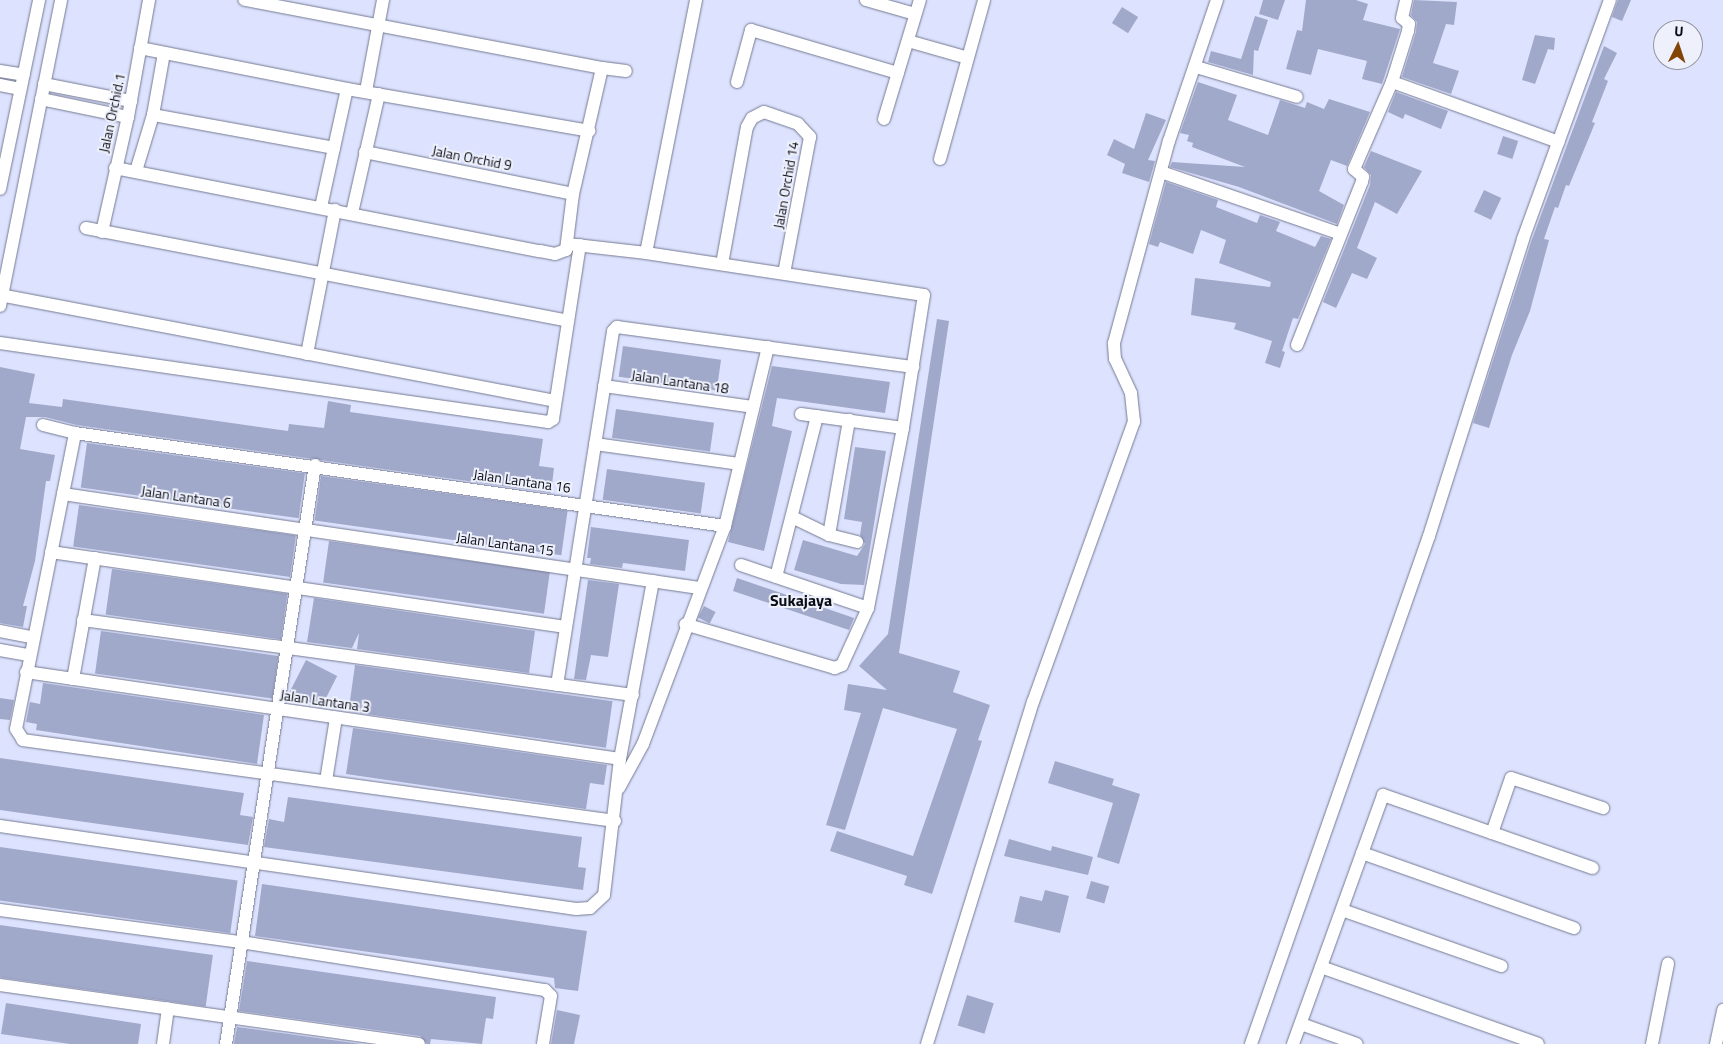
<!DOCTYPE html>
<style>
body{margin:0}
#map{position:relative;width:1723px;height:1044px;overflow:hidden;background:#dde3fe;font-family:"Titillium Web",sans-serif}
div>[style]{position:absolute}
[style*='--x']{left:calc(var(--x)*1px);top:calc(var(--y)*1px);width:calc(var(--w)*1px);rotate:calc(var(--a)*1deg)}
.building>*{inset:0;background:#a1a9cb;transform-origin:0 0}
.roads{filter:drop-shadow(0 0 1px #757a92) drop-shadow(0 0 1px #757a92)}
.minor>*{height:12px;margin:-6px;padding:0 6px;transform-origin:6px;border-radius:6px;background:#fff}
span{translate:-50% -50%;white-space:nowrap;text-align:center;line-height:1.15;-webkit-text-stroke:4px #eef1fc;paint-order:stroke}
.street-label{font-size:14px;color:#0a0c14}
.quarter-label{font-size:16px;color:#0a0c14;font-weight:700}
.north{position:absolute;left:1653px;top:20px;width:50px;height:50px;box-sizing:border-box;background:#eef1fc;border:1px solid #93959f;border-radius:50%;rotate:4deg;font-size:14px;font-weight:700;line-height:20px;text-align:center;color:#0a0c14}
.north::after{content:'';display:block;margin:auto;width:18px;height:22px;background:#834506;clip-path:polygon(50% 0,100% 100%,50% 72%,0 100%)}
</style>
<div id="map">
<div class="building">
<div style="clip-path:polygon(1263px 0,1285px 0,1278px 20px,1259px 14px)"></div>
<div style="clip-path:polygon(1306px 0,1356px 0,1368px 4px,1363px 20px,1400px 29px,1382px 84px,1362px 79px,1367px 61px,1318px 49px,1311px 75px,1286px 69px,1297px 30px,1302px 31px)"></div>
<div style="clip-path:polygon(1414px 0,1457px 2px,1454px 25px,1446px 24px,1433px 63px,1459px 71px,1451px 94px,1402px 77px,1416px 32px,1417px 22px,1411px 15px)"></div>
<div style="clip-path:polygon(1618px 0,1631px 0,1622px 21px,1612px 17px)"></div>
<div style="left:1122px;top:7px;width:19px;height:19px;rotate:32deg"></div>
<div style="clip-path:polygon(1255px 16px,1268px 20px,1258px 51px,1254px 50px,1253px 75px,1208px 62px,1211px 51px,1241px 59px)"></div>
<div style="clip-path:polygon(1535px 35px,1555px 38px,1554px 50px,1548px 49px,1535px 84px,1522px 80px)"></div>
<div style="clip-path:polygon(1604px 46px,1617px 53px,1604px 79px,1608px 81px,1592px 122px,1595px 123px,1569px 186px,1566px 185px,1558px 208px,1555px 207px,1544px 239px,1549px 240px,1530px 311px,1512px 355px,1489px 428px,1473px 423px,1531px 242px)"></div>
<div style="clip-path:polygon(1198px 82px,1237px 95px,1228px 120px,1268px 135px,1280px 100px,1305px 108px,1307px 102px,1324px 109px,1329px 99px,1370px 112px,1347px 166px,1331px 160px,1319px 191px,1344px 205px,1337px 224px,1239px 187px,1170px 167px,1172px 162px,1245px 167px,1192px 147px,1193px 143px,1187px 141px,1189px 135px,1180px 133px)"></div>
<div style="clip-path:polygon(1396px 92px,1448px 111px,1441px 129px,1405px 114px,1403px 119px,1388px 112px)"></div>
<div style="clip-path:polygon(1146px 113px,1166px 120px,1148px 160px,1155px 161px,1149px 182px,1122px 173px,1125px 164px,1107px 155px,1114px 139px,1134px 149px)"></div>
<div style="left:1503px;top:136px;width:16px;height:19px;rotate:18deg"></div>
<div style="clip-path:polygon(1371px 151px,1422px 171px,1397px 214px,1375px 202px,1357px 248px,1377px 258px,1367px 279px,1352px 273px,1336px 308px,1323px 302px,1370px 185px,1371px 175px,1364px 167px)"></div>
<div style="clip-path:polygon(1166px 182px,1218px 200px,1216px 207px,1257px 223px,1260px 215px,1280px 222px,1276px 231px,1315px 247px,1321px 236px,1331px 239px,1298px 319px,1293px 318px,1282px 351px,1285px 352px,1280px 368px,1265px 363px,1272px 341px,1234px 329px,1236px 323px,1191px 315px,1195px 278px,1270px 287px,1271px 282px,1219px 263px,1226px 240px,1201px 230px,1193px 254px,1160px 242px,1158px 247px,1149px 244px)"></div>
<div style="left:1484px;top:190px;width:19px;height:24px;rotate:25deg"></div>
<div style="clip-path:polygon(937px 319px,949px 321px,899px 653px,960px 671px,953px 692px,990px 705px,978px 740px,982px 741px,932px 894px,904px 885px,907px 876px,830px 851px,837px 831px,913px 856px,957px 729px,883px 708px,845px 830px,826px 825px,861px 713px,844px 710px,848px 684px,887px 690px,859px 666px,888px 634px)"></div>
<div style="left:623px;top:346px;width:99px;height:31px;rotate:8deg"></div>
<div style="clip-path:polygon(772px 366px,890px 382px,885px 413px,777px 398px,772px 426px,792px 431px,764px 551px,728px 542px)"></div>
<div style="clip-path:polygon(0 367px,35px 374px,29px 403px,62px 407px,63px 399px,288px 431px,289px 424px,324px 428px,328px 401px,351px 405px,350px 412px,543px 439px,539px 466px,554px 468px,551px 493px,77px 425px,45px 417px,26px 417px,20px 449px,55px 455px,50px 481px,46px 481px,35px 561px,23px 606px,27px 606px,23px 627px,0 623px)"></div>
<div style="left:616px;top:409px;width:99px;height:29px;rotate:8deg"></div>
<div style="left:87px;top:443px;width:220px;height:45px;rotate:8deg"></div>
<div style="clip-path:polygon(855px 447px,886px 451px,864px 585px,841px 584px,794px 570px,803px 540px,857px 556px,865px 544px,860px 535px,862px 522px,844px 519px)"></div>
<div style="left:607px;top:469px;width:99px;height:31px;rotate:8deg"></div>
<div style="left:321px;top:476px;width:249px;height:45px;rotate:8deg"></div>
<div style="left:79px;top:505px;width:219px;height:42px;rotate:8deg"></div>
<div style="clip-path:polygon(591px 527px,689px 540px,685px 571px,623px 563px,622px 568px,590px 564px,591px 558px,587px 558px)"></div>
<div style="left:329px;top:541px;width:223px;height:42px;rotate:8deg"></div>
<div style="left:112px;top:569px;width:177px;height:46px;rotate:8deg"></div>
<div style="clip-path:polygon(737px 578px,854px 618px,852px 623px,849px 630px,733px 591px)"></div>
<div style="clip-path:polygon(588px 580px,619px 584px,608px 657px,591px 655px,586px 680px,574px 679px)"></div>
<div style="clip-path:polygon(314px 598px,535px 631px,529px 673px,357px 649px,359px 633px,352px 648px,307px 642px)"></div>
<div style="left:704px;top:606px;width:13px;height:13px;rotate:27deg"></div>
<div style="left:101px;top:631px;width:179px;height:43px;rotate:8deg"></div>
<div style="left:306px;top:660px;width:35px;height:36px;rotate:27deg"></div>
<div style="left:355px;top:665px;width:260px;height:47px;rotate:8deg"></div>
<div style="clip-path:polygon(43px 683px,264px 715px,257px 764px,36px 730px,37px 724px,26px 722px,30px 702px,40px 704px)"></div>
<div style="clip-path:polygon(0 698px,14px 700px,10px 720px,0 719px)"></div>
<div style="clip-path:polygon(353px 728px,607px 765px,604px 785px,590px 783px,586px 809px,346px 774px)"></div>
<div style="clip-path:polygon(0 758px,244px 793px,240px 815px,253px 817px,248px 845px,0 810px)"></div>
<div style="clip-path:polygon(1055px 761px,1114px 779px,1112px 785px,1140px 794px,1119px 864px,1097px 857px,1113px 803px,1048px 783px)"></div>
<div style="clip-path:polygon(288px 797px,582px 837px,578px 867px,586px 868px,583px 890px,264px 847px,269px 819px,284px 822px)"></div>
<div style="clip-path:polygon(1009px 839px,1051px 851px,1052px 846px,1093px 857px,1088px 875px,1004px 856px)"></div>
<div style="left:0;top:847px;width:240px;height:53px;rotate:8deg"></div>
<div style="left:1091px;top:881px;width:19px;height:18px;rotate:16deg"></div>
<div style="clip-path:polygon(262px 884px,587px 931px,578px 991px,555px 988px,554px 978px,255px 936px)"></div>
<div style="clip-path:polygon(1045px 890px,1069px 896px,1060px 933px,1014px 922px,1020px 896px,1042px 901px)"></div>
<div style="left:0;top:925px;width:215px;height:52px;rotate:8deg"></div>
<div style="clip-path:polygon(247px 961px,496px 997px,493px 1019px,486px 1018px,482px 1044px,431px 1039px,430px 1044px,427px 1044px,420px 1036px,239px 1011px)"></div>
<div style="left:967px;top:995px;width:28px;height:32px;rotate:17deg"></div>
<div style="clip-path:polygon(6px 1003px,141px 1024px,138px 1044px,70px 1044px,1px 1034px)"></div>
<div style="clip-path:polygon(557px 1010px,580px 1015px,574px 1044px,551px 1044px)"></div>
<div style="clip-path:polygon(237px 1027px,361px 1044px,234px 1044px)"></div>
</div>
<div class="roads">
<div class="minor">
<div style="--x:866;--y:0;--w:51;--a:15.9"></div>
<div style="--x:908;--y:41;--w:62;--a:15.8"></div>
<div style="--x:140;--y:48;--w:211;--a:11.2"></div>
<div style="--x:347;--y:89;--w:246;--a:9.8"></div>
<div style="--x:1196;--y:67;--w:105;--a:16.5"></div>
<div style="--x:602;--y:68;--w:24;--a:7"></div>
<div style="--x:0;--y:71;--w:24;--a:9"></div>
<div style="--x:737;--y:82;--w:54;--a:-74.9"></div>
<div style="--x:751;--y:30;--w:153;--a:16.3"></div>
<div style="--x:1392;--y:82;--w:177;--a:19.8"></div>
<div style="--x:44;--y:84;--w:89;--a:11.1"></div>
<div style="--x:0;--y:85;--w:20;--a:11"></div>
<div style="--x:366;--y:91;--w:93;--a:-79.4"></div>
<div style="--x:41;--y:99;--w:89;--a:11.7"></div>
<div style="--x:153;--y:115;--w:184;--a:10.3"></div>
<div style="--x:884;--y:119;--w:124;--a:-73.2"></div>
<div style="--x:365;--y:152;--w:212;--a:11.4"></div>
<div style="--x:940;--y:159;--w:165;--a:-74.5"></div>
<div style="--x:115;--y:168;--w:433;--a:11.1"></div>
<div style="--x:540;--y:251;--w:15;--a:11"></div>
<div style="--x:555;--y:254;--w:12;--a:-20"></div>
<div style="--x:566;--y:250;--w:56;--a:-82.9"></div>
<div style="--x:573;--y:194;--w:129;--a:-77"></div>
<div style="--x:602;--y:68;--w:364;--a:-169.2"></div>
<div style="--x:136;--y:171;--w:59;--a:-73.1"></div>
<div style="--x:153;--y:115;--w:63;--a:-79.9"></div>
<div style="--x:1161;--y:172;--w:190;--a:19"></div>
<div style="--x:0;--y:189;--w:193;--a:-78.3"></div>
<div style="--x:321;--y:207;--w:121;--a:-77.6"></div>
<div style="--x:352;--y:213;--w:122;--a:-77.2"></div>
<div style="--x:86;--y:228;--w:490;--a:10.9"></div>
<div style="--x:102;--y:232;--w:118;--a:-77.3"></div>
<div style="--x:128;--y:117;--w:119;--a:-79.8"></div>
<div style="--x:567;--y:244;--w:80;--a:6.5"></div>
<div style="--x:646;--y:253;--w:281;--a:8.6"></div>
<div style="--x:924;--y:295;--w:135;--a:99"></div>
<div style="--x:903;--y:428;--w:183;--a:101"></div>
<div style="--x:868;--y:608;--w:63;--a:114.5"></div>
<div style="--x:842;--y:665;--w:8;--a:157"></div>
<div style="--x:835;--y:668;--w:156;--a:-163.7"></div>
<div style="--x:646;--y:253;--w:258;--a:-78.8"></div>
<div style="--x:722;--y:264;--w:139;--a:-79.7"></div>
<div style="--x:747;--y:127;--w:10;--a:-61"></div>
<div style="--x:752;--y:118;--w:13;--a:-27"></div>
<div style="--x:764;--y:112;--w:36;--a:19"></div>
<div style="--x:798;--y:124;--w:18;--a:47"></div>
<div style="--x:810;--y:137;--w:138;--a:100.8"></div>
<div style="--x:0;--y:295;--w:565;--a:10.81"></div>
<div style="--x:0;--y:306;--w:312;--a:-78.7"></div>
<div style="--x:0;--y:343;--w:554;--a:8.2"></div>
<div style="--x:548;--y:422;--w:6;--a:-31"></div>
<div style="--x:553;--y:419;--w:176;--a:-81.2"></div>
<div style="--x:1297;--y:345;--w:175;--a:-68.3"></div>
<div style="--x:1362;--y:182;--w:5;--a:-79"></div>
<div style="--x:1363;--y:177;--w:12;--a:-138"></div>
<div style="--x:1354;--y:169;--w:95;--a:-66.4"></div>
<div style="--x:1392;--y:82;--w:53;--a:-72.6"></div>
<div style="--x:1408;--y:31;--w:7;--a:-82"></div>
<div style="--x:1409;--y:24;--w:9;--a:-139"></div>
<div style="--x:1402;--y:18;--w:18;--a:-77"></div>
<div style="--x:307;--y:354;--w:147;--a:-79"></div>
<div style="--x:604;--y:386;--w:150;--a:8"></div>
<div style="--x:801;--y:414;--w:103;--a:7.8"></div>
<div style="--x:43;--y:425;--w:33;--a:14"></div>
<div style="--x:595;--y:444;--w:145;--a:7.9"></div>
<div style="--x:63;--y:494;--w:643;--a:8.41"></div>
<div style="--x:792;--y:517;--w:41;--a:25.9"></div>
<div style="--x:829;--y:535;--w:29;--a:14"></div>
<div style="--x:829;--y:535;--w:117;--a:-80.1"></div>
<div style="--x:51;--y:552;--w:520;--a:8.29"></div>
<div style="--x:741;--y:565;--w:134;--a:18.7"></div>
<div style="--x:776;--y:577;--w:166;--a:-75.7"></div>
<div style="--x:83;--y:620;--w:555;--a:7.77"></div>
<div style="--x:0;--y:631;--w:33;--a:11"></div>
<div style="--x:0;--y:650;--w:29;--a:10"></div>
<div style="--x:26;--y:672;--w:600;--a:8.33"></div>
<div style="--x:73;--y:679;--w:123;--a:-79.7"></div>
<div style="--x:557;--y:685;--w:358;--a:-81"></div>
<div style="--x:613;--y:331;--w:6;--a:-45"></div>
<div style="--x:617;--y:327;--w:299;--a:7.7"></div>
<div style="--x:326;--y:781;--w:64;--a:-81"></div>
<div style="--x:619;--y:788;--w:50;--a:-61.4"></div>
<div style="--x:643;--y:744;--w:233;--a:-69.4"></div>
<div style="--x:725;--y:526;--w:184;--a:-76.5"></div>
<div style="--x:615;--y:821;--w:598;--a:-172.21"></div>
<div style="--x:23;--y:740;--w:13;--a:-122"></div>
<div style="--x:16;--y:729;--w:302;--a:-78.7"></div>
<div style="--x:75;--y:433;--w:657;--a:8.14"></div>
<div style="--x:0;--y:826;--w:582;--a:8.2"></div>
<div style="--x:576;--y:909;--w:14;--a:-4"></div>
<div style="--x:590;--y:908;--w:19;--a:-43"></div>
<div style="--x:604;--y:895;--w:137;--a:-83.3"></div>
<div style="--x:620;--y:759;--w:181;--a:-79.5"></div>
<div style="--x:1492;--y:833;--w:58;--a:-70.9"></div>
<div style="--x:1511;--y:778;--w:97;--a:18.1"></div>
<div style="--x:1362;--y:853;--w:225;--a:19.5"></div>
<div style="--x:0;--y:910;--w:243;--a:7.6"></div>
<div style="--x:241;--y:942;--w:308;--a:9"></div>
<div style="--x:545;--y:990;--w:8;--a:45"></div>
<div style="--x:551;--y:996;--w:49;--a:99.5"></div>
<div style="--x:1342;--y:910;--w:169;--a:19.4"></div>
<div style="--x:1321;--y:967;--w:230;--a:19.5"></div>
<div style="--x:0;--y:985;--w:423;--a:8"></div>
<div style="--x:1301;--y:1024;--w:59;--a:19.7"></div>
<div style="--x:163;--y:1044;--w:36;--a:-82"></div>
<div style="--x:226;--y:1044;--w:586;--a:-81.26"></div>
<div style="--x:927;--y:1044;--w:358;--a:-72.8"></div>
<div style="--x:1033;--y:702;--w:298;--a:-70.2"></div>
<div style="--x:1134;--y:422;--w:29;--a:-96"></div>
<div style="--x:1131;--y:393;--w:38;--a:-115"></div>
<div style="--x:1115;--y:359;--w:16;--a:-94"></div>
<div style="--x:1114;--y:343;--w:209;--a:-74.8"></div>
<div style="--x:1169;--y:141;--w:149;--a:-71.2"></div>
<div style="--x:1251;--y:1044;--w:538;--a:-70.69"></div>
<div style="--x:1429;--y:536;--w:312;--a:-72.4"></div>
<div style="--x:1523;--y:239;--w:254;--a:-70"></div>
<div style="--x:1293;--y:1044;--w:265;--a:-70.1"></div>
<div style="--x:1383;--y:795;--w:222;--a:19.2"></div>
<div style="--x:1652;--y:1044;--w:82;--a:-78.7"></div>
<div style="--x:1716;--y:1044;--w:35;--a:-78"></div>
</div>
</div>
<div class="street-label">
<span style="left:112px;top:113px;rotate:-78deg">Jalan Orchid.1</span>
<span style="left:472px;top:158px;rotate:11deg">Jalan Orchid 9</span>
<span style="left:786px;top:185px;rotate:-80deg">Jalan Orchid 14</span>
<span style="left:680px;top:382px;rotate:8deg">Jalan Lantana 18</span>
<span style="left:522px;top:481px;rotate:8deg">Jalan Lantana 16</span>
<span style="left:186px;top:497px;rotate:8deg">Jalan Lantana 6</span>
<span style="left:505px;top:544px;rotate:8deg">Jalan Lantana 15</span>
<span style="left:325px;top:701px;rotate:8deg">Jalan Lantana 3</span>
</div>
<div class="quarter-label">
<span style="left:801px;top:600px">Sukajaya</span>
</div>
<div class="north">U</div>
</div>
